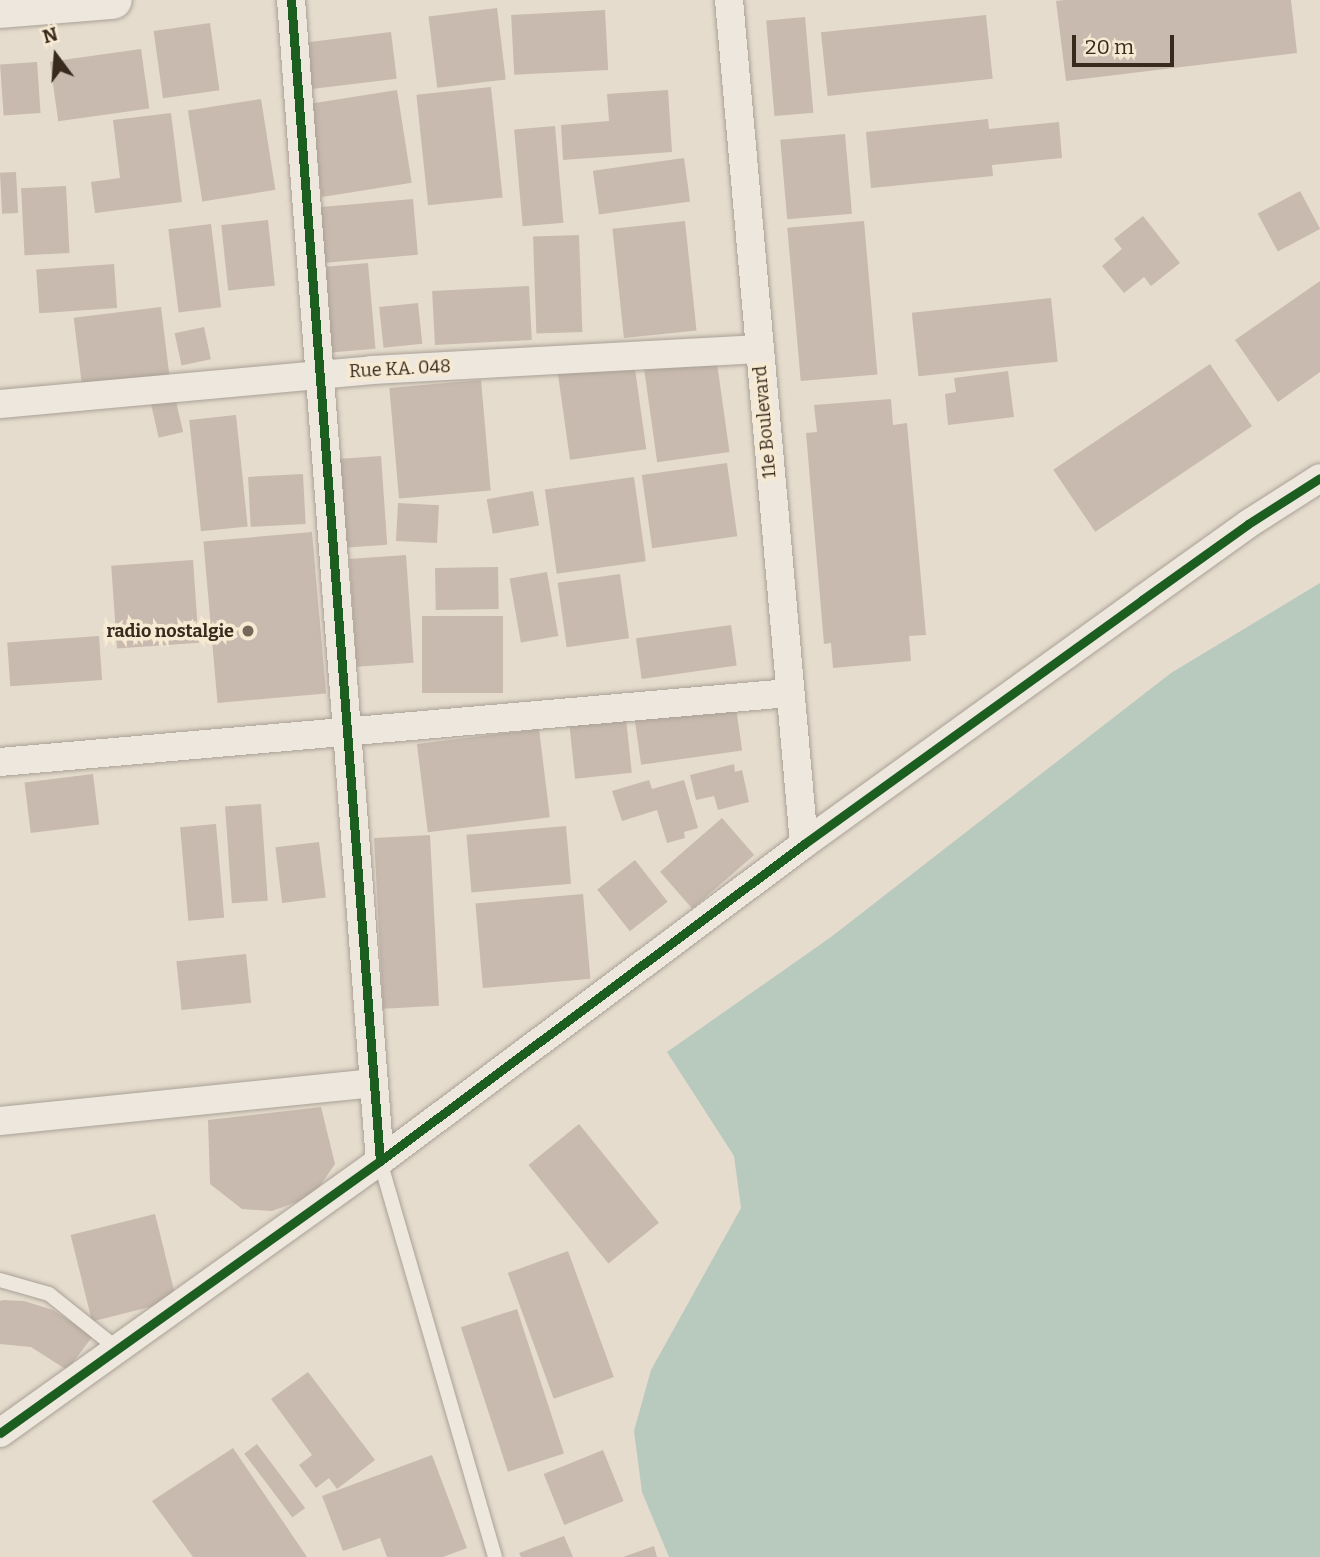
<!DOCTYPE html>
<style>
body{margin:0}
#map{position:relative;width:1320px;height:1557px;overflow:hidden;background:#e5dccd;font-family:Bitter,serif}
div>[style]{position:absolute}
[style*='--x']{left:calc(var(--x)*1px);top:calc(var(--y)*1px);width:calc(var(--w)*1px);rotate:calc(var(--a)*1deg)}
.water>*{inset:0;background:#b8c9be}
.building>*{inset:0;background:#c8baae;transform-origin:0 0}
.roads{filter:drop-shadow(0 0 2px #aaa196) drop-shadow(0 0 2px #aaa196)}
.lane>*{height:14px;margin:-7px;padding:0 7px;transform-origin:7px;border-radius:7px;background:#ede7de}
.street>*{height:28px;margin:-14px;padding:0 14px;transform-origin:14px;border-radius:14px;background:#ede7de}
.secondary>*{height:38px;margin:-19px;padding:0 19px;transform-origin:19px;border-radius:19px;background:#ede7de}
.cycleway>*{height:9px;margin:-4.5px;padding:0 4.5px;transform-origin:4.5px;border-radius:4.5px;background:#1b5e20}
.dots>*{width:19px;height:19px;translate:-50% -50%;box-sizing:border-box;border:4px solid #f6ead2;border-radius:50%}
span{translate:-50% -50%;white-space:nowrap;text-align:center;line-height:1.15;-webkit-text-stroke:7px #f6ead2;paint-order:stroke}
.street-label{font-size:18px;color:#392a1e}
.poi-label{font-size:18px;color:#392a1e;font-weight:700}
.right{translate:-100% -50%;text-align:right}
.north{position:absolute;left:21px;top:21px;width:70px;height:70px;-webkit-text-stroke:5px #f6ead2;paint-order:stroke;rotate:344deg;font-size:19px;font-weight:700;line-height:28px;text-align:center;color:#392a1e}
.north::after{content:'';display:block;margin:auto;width:24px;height:32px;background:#392a1e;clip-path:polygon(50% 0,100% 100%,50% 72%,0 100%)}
.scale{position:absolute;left:1072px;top:35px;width:102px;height:32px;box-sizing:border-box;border:4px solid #392a1e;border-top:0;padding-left:9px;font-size:21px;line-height:24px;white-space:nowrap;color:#392a1e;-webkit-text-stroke:5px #f6ead2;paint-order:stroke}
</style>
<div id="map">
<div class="water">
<div style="clip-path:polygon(1320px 583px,1320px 1557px,669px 1557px,642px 1492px,634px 1431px,651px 1370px,741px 1208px,734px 1156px,667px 1052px,831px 937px,1171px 673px)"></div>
</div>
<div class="building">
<div style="clip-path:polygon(1064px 0,1291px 0,1297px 53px,1066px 81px,1056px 1px)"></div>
<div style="left:497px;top:8px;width:72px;height:69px;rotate:83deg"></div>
<div style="left:605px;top:10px;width:60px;height:94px;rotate:87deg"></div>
<div style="left:986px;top:15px;width:64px;height:166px;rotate:84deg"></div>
<div style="left:805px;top:17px;width:96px;height:39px;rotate:85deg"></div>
<div style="left:210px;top:23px;width:68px;height:57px;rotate:82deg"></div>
<div style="left:391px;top:32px;width:47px;height:88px;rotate:83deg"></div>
<div style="left:141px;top:49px;width:60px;height:92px;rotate:82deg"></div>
<div style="left:37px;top:62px;width:51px;height:37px;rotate:86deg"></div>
<div style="left:491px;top:87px;width:111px;height:75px;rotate:84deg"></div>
<div style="left:397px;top:90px;width:94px;height:91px;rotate:81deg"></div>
<div style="clip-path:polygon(668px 90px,672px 152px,563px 160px,561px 125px,609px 121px,607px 94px)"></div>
<div style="left:261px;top:99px;width:92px;height:74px;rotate:81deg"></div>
<div style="clip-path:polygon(171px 113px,182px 202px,95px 213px,91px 182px,120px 178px,113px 120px)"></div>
<div style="clip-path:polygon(988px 119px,989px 129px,1059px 122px,1062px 158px,992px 165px,993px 176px,871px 188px,866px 132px)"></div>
<div style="left:555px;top:126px;width:97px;height:41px;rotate:85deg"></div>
<div style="left:845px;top:134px;width:80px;height:65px;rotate:85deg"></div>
<div style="left:684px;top:158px;width:44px;height:92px;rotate:82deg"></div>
<div style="left:16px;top:172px;width:41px;height:16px;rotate:87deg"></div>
<div style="left:66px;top:186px;width:67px;height:45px;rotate:87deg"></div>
<div style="left:1300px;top:191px;width:43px;height:48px;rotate:62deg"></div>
<div style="left:413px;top:199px;width:56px;height:95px;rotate:85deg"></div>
<div style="clip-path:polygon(1143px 216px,1180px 263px,1151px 286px,1144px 277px,1124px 293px,1102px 266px,1122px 249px,1114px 239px)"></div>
<div style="left:268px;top:220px;width:66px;height:47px;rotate:84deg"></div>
<div style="left:685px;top:221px;width:110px;height:73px;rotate:84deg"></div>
<div style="left:864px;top:221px;width:154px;height:77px;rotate:85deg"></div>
<div style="left:211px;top:224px;width:84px;height:43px;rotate:83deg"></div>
<div style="left:579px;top:235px;width:97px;height:46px;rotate:88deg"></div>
<div style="left:368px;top:263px;width:86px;height:48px;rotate:85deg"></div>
<div style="left:114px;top:264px;width:44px;height:78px;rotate:86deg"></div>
<div style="clip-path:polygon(1320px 281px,1320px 372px,1278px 402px,1235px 340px)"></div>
<div style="left:529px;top:286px;width:54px;height:97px;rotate:87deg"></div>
<div style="left:1051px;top:298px;width:64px;height:140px;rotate:84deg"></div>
<div style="left:418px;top:303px;width:41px;height:39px;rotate:84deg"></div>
<div style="left:161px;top:307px;width:69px;height:88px;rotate:83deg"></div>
<div style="left:204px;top:327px;width:33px;height:30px;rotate:78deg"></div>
<div style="left:716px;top:356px;width:97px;height:73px;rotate:82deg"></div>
<div style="left:634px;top:362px;width:88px;height:77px;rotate:82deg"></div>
<div style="left:1210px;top:364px;width:75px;height:189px;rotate:56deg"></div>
<div style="clip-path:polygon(1008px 371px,1014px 417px,948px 425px,945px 394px,956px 392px,954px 378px)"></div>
<div style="left:481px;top:380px;width:111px;height:92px;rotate:85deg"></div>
<div style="left:175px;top:397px;width:36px;height:25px;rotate:77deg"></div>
<div style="clip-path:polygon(891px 399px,893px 425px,907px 423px,926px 635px,909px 636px,911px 661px,833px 668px,831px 643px,824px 644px,806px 433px,817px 432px,814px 405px)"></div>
<div style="left:236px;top:415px;width:112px;height:47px;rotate:84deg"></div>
<div style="left:381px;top:456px;width:89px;height:44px;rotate:86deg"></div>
<div style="left:727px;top:463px;width:74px;height:86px;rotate:82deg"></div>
<div style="left:303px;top:474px;width:50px;height:55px;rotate:87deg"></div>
<div style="left:634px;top:477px;width:85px;height:90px;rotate:82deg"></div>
<div style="left:533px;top:491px;width:35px;height:47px;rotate:80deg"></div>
<div style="left:398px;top:503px;width:41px;height:38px;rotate:3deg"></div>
<div style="left:312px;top:532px;width:162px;height:109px;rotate:85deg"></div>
<div style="left:406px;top:555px;width:108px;height:57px;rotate:86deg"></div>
<div style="left:193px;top:560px;width:83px;height:82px;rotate:86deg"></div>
<div style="left:498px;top:567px;width:42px;height:63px;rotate:89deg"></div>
<div style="left:547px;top:572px;width:65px;height:38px;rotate:80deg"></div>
<div style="left:620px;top:574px;width:65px;height:63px;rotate:82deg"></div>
<div style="left:503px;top:616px;width:77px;height:81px;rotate:90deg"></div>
<div style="left:731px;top:625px;width:41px;height:96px;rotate:82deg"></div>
<div style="left:99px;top:636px;width:44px;height:92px;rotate:86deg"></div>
<div style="left:736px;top:707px;width:44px;height:102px;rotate:82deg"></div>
<div style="left:626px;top:718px;width:55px;height:57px;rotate:84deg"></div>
<div style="left:539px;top:729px;width:89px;height:123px;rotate:83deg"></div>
<div style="clip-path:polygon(734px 764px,735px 772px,742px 770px,749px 802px,718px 810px,714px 796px,696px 800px,690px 775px)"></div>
<div style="left:93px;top:774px;width:51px;height:69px;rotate:83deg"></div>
<div style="clip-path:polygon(649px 780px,652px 789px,684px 780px,698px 828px,684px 832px,685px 838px,667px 843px,657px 810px,622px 821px,612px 791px)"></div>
<div style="left:261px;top:804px;width:97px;height:36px;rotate:86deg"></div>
<div style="left:722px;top:818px;width:49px;height:82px;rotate:49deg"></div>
<div style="left:216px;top:824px;width:94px;height:36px;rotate:85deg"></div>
<div style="left:566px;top:826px;width:58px;height:100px;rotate:85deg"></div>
<div style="left:430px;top:835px;width:171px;height:56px;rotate:87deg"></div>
<div style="left:319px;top:842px;width:56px;height:44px;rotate:83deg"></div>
<div style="left:635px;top:860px;width:53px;height:48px;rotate:52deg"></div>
<div style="left:583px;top:894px;width:85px;height:108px;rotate:85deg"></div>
<div style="left:246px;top:954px;width:49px;height:70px;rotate:84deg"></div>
<div style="clip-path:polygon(321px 1107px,335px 1164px,313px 1196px,272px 1211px,242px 1209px,210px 1184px,208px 1120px)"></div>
<div style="left:579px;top:1124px;width:127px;height:65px;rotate:51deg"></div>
<div style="left:155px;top:1214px;width:89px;height:87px;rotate:76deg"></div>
<div style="left:568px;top:1251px;width:134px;height:64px;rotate:70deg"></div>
<div style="clip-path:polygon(3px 1300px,24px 1301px,53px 1310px,93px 1336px,67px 1370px,31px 1347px,0 1344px,0 1301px)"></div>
<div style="left:517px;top:1309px;width:152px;height:59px;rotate:72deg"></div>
<div style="clip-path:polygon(308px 1372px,375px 1460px,337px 1489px,329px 1478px,316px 1488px,299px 1465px,312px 1455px,271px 1399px)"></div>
<div style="left:257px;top:1444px;width:80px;height:16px;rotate:53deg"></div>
<div style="clip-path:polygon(233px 1448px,307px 1557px,193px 1557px,152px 1501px)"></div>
<div style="left:603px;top:1450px;width:55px;height:64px;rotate:68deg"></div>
<div style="clip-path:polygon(432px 1455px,467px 1548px,443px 1557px,387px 1557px,380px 1538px,343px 1551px,322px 1496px)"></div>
<div style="clip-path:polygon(564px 1536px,573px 1557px,521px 1557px,519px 1553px)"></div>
<div style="clip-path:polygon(654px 1546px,657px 1557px,623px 1557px)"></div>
</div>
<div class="roads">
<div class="lane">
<div style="--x:380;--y:1161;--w:412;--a:73.8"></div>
<div style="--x:0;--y:1280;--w:51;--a:15.9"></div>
<div style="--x:49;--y:1294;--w:90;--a:38.7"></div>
</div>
<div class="street">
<div style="--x:291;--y:0;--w:1164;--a:85.62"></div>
<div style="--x:729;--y:0;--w:847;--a:84.92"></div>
<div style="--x:0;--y:404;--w:374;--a:-5.2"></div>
<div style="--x:372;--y:370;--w:388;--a:-3.1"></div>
<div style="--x:0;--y:762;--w:792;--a:-5"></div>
<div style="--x:0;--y:1121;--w:376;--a:-5.8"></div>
<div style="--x:0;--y:1433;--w:467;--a:-35.6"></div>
<div style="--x:380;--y:1161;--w:529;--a:-36.78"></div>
<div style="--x:804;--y:844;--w:417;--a:-35.8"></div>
<div style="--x:1142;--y:600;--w:130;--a:-35.6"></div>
<div style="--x:1248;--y:524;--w:85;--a:-32.6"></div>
</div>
<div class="secondary">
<div style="--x:0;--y:9;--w:113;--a:-4.6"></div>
</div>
</div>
<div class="cycleway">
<div style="--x:291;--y:0;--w:1164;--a:85.62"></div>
<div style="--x:0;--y:1433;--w:467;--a:-35.6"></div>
<div style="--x:380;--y:1161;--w:529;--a:-36.78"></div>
<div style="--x:804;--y:844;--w:417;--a:-35.8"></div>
<div style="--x:1142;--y:600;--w:130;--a:-35.6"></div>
<div style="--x:1248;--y:524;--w:85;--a:-32.6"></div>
</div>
<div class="dots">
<div style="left:248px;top:631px;background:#75685b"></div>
</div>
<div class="street-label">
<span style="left:400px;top:369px;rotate:-3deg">Rue KA. 048</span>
<span style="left:765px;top:422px;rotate:-95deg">11e Boulevard</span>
</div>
<div class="poi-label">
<span class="right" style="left:234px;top:631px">radio nostalgie</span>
</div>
<div class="north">N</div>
<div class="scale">20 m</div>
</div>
